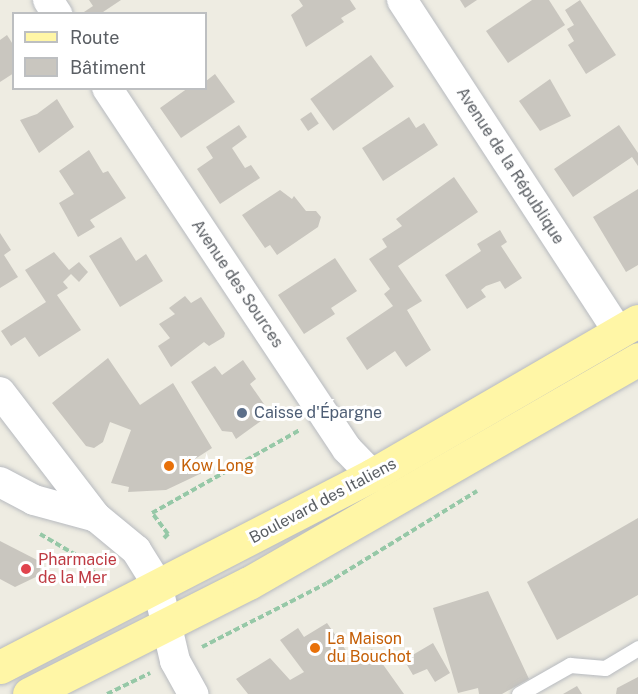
<!DOCTYPE html>
<meta charset="utf-8">
<style>
body{margin:0}
#map{position:relative;width:638px;height:694px;overflow:hidden;background:#eeece2;font-family:"Public Sans",sans-serif}
div>[style]{position:absolute}
[style*='--x']{left:calc(var(--x)*1px);top:calc(var(--y)*1px);width:calc(var(--w)*1px);rotate:calc(var(--a)*1deg)}
.building>*{inset:0;background:#c9c6bf;transform-origin:0 0}
.path>*{height:4px;margin-top:-2px;transform-origin:0;background:repeating-linear-gradient(90deg,#96c8a7 0 6px,transparent 0 9px)}
.roads{filter:drop-shadow(0 0 2px #b7babf) drop-shadow(0 0 2px #b7babf)}
.lane>*{height:15px;margin:-7.5px;padding:0 7.5px;transform-origin:7.5px;border-radius:7.5px;background:#fff}
.street>*{height:30px;margin:-15px;padding:0 15px;transform-origin:15px;border-radius:15px;background:#fff}
.primary>*{height:33px;margin:-16.5px;padding:0 16.5px;transform-origin:16.5px;border-radius:16.5px;background:#fff6a6}
.dots>*{width:16px;height:16px;translate:-50% -50%;box-sizing:border-box;border:3px solid #fff;border-radius:50%}
span{translate:-50% -50%;white-space:nowrap;text-align:center;line-height:1.15;-webkit-text-stroke:6px #fff;paint-order:stroke}
.street-label{font-size:16px;color:#5a5e63}
.service-label{font-size:16px;color:#4e5e75}
.left{translate:0 -50%;text-align:left}
.food-label{font-size:16px;color:#c56008}
.health-label{font-size:16px;color:#be3a42}
.legend{position:absolute;left:12px;top:12px;width:195px;height:78px;box-sizing:border-box;background:#fff;border:2px solid #bdbfc1;margin:0;padding:8px 10px;list-style:none;font-size:18px;color:#5a5e63}
.legend li{display:flex;align-items:center;gap:12px;height:30px}
.legend b{width:30px;border:2px solid #bdbfc1}
</style>
<div id="map">
<div class="building">
<div style="clip-path:polygon(89px 0,121px 0,100px 14px,81px 14px,93px 6px)"></div>
<div style="clip-path:polygon(299px 0,350px 0,356px 9px,341px 18px,344px 22px,306px 47px,291px 15px,303px 6px)"></div>
<div style="clip-path:polygon(460px 0,477px 0,465px 8px)"></div>
<div style="clip-path:polygon(532px 0,549px 0,565px 25px,508px 63px,486px 31px)"></div>
<div style="clip-path:polygon(580px 0,616px 55px,586px 74px,568px 45px,574px 41px,567px 29px,574px 25px,565px 10px)"></div>
<div style="clip-path:polygon(7px 35px,14px 46px,14px 73px,0 82px,0 40px)"></div>
<div style="left:371px;top:55px;width:39px;height:75px;rotate:54deg"></div>
<div style="clip-path:polygon(215px 74px,235px 102px,181px 138px,160px 108px,188px 88px,206px 88px,206px 81px)"></div>
<div style="clip-path:polygon(550px 79px,571px 116px,540px 131px,519px 101px)"></div>
<div style="clip-path:polygon(57px 99px,74px 127px,39px 153px,20px 120px,37px 114px)"></div>
<div style="left:311px;top:112px;width:14px;height:13px;rotate:56deg"></div>
<div style="clip-path:polygon(409px 117px,416px 128px,424px 123px,438px 145px,383px 181px,362px 148px)"></div>
<div style="clip-path:polygon(239px 125px,247px 137px,232px 148px,245px 168px,251px 165px,260px 178px,220px 204px,197px 169px,213px 158px,206px 147px)"></div>
<div style="clip-path:polygon(619px 125px,638px 153px,638px 166px,632px 157px,573px 197px,554px 169px)"></div>
<div style="clip-path:polygon(89px 150px,103px 173px,108px 171px,126px 198px,90px 220px,95px 227px,78px 237px,59px 203px,74px 194px,59px 171px)"></div>
<div style="clip-path:polygon(454px 177px,478px 212px,398px 266px,422px 301px,407px 310px,431px 350px,406px 367px,395px 351px,367px 370px,346px 338px,393px 306px,384px 294px,390px 289px,369px 259px,387px 247px,382px 239px,402px 226px,396px 219px)"></div>
<div style="clip-path:polygon(638px 189px,638px 265px,626px 272px,593px 217px)"></div>
<div style="clip-path:polygon(280px 190px,292px 199px,294px 196px,306px 211px,316px 211px,321px 217px,318px 227px,277px 255px,270px 245px,265px 248px,242px 215px)"></div>
<div style="clip-path:polygon(500px 230px,507px 242px,501px 246px,522px 278px,505px 289px,500px 281px,486px 286px,481px 290px,486px 297px,467px 309px,445px 275px,481px 251px,477px 244px)"></div>
<div style="clip-path:polygon(0 233px,11px 250px,4px 255px,18px 277px,0 288px)"></div>
<div style="clip-path:polygon(121px 237px,136px 261px,146px 254px,163px 281px,120px 307px,89px 256px)"></div>
<div style="clip-path:polygon(54px 252px,69px 270px,79px 262px,88px 272px,79px 282px,71px 274px,63px 282px,68px 288px,57px 295px,81px 330px,39px 357px,25px 337px,11px 346px,1px 331px,46px 302px,25px 270px)"></div>
<div style="clip-path:polygon(335px 258px,357px 291px,331px 308px,335px 314px,304px 334px,278px 295px)"></div>
<div style="clip-path:polygon(185px 296px,191px 303px,201px 297px,225px 333px,224px 337px,209px 346px,204px 342px,171px 367px,158px 346px,170px 338px,159px 324px,175px 314px,169px 308px)"></div>
<div style="clip-path:polygon(108px 358px,140px 405px,173px 383px,212px 448px,195px 459px,204px 472px,166px 490px,128px 492px,129px 487px,111px 483px,131px 430px,110px 422px,103px 442px,94px 448px,86px 446px,52px 403px)"></div>
<div style="clip-path:polygon(243px 360px,256px 379px,250px 384px,266px 407px,265px 418px,236px 439px,232px 432px,222px 431px,191px 382px,215px 366px,222px 375px)"></div>
<div style="clip-path:polygon(638px 518px,638px 595px,557px 640px,527px 582px)"></div>
<div style="clip-path:polygon(0 541px,41px 562px,40px 575px,15px 587px,0 579px)"></div>
<div style="clip-path:polygon(488px 591px,529px 679px,502px 694px,479px 694px,478px 688px,458px 693px,433px 608px)"></div>
<div style="clip-path:polygon(327px 623px,354px 662px,372px 649px,404px 694px,248px 694px,236px 679px,270px 658px,290px 680px,304px 672px,280px 640px,298px 628px,304px 637px)"></div>
<div style="clip-path:polygon(433px 643px,450px 673px,435px 682px,427px 669px,413px 675px,404px 660px)"></div>
<div style="clip-path:polygon(638px 677px,638px 694px,616px 694px,617px 688px)"></div>
<div style="clip-path:polygon(577px 686px,582px 694px,563px 694px)"></div>
</div>
<div class="path">
<div style="--x:40;--y:534;--w:50;--a:30.2"></div>
<div style="--x:83;--y:559;--w:15;--a:48"></div>
<div style="--x:93;--y:570;--w:12;--a:76"></div>
<div style="--x:164;--y:538;--w:6;--a:-45"></div>
<div style="--x:168;--y:534;--w:26;--a:-127"></div>
<div style="--x:152;--y:513;--w:170;--a:-29.3"></div>
<div style="--x:202;--y:647;--w:140;--a:-27.1"></div>
<div style="--x:327;--y:583;--w:176;--a:-31.5"></div>
<div style="--x:107;--y:694;--w:48;--a:-26"></div>
</div>
<div class="roads">
<div class="lane">
<div style="--x:519;--y:694;--w:59;--a:-29.6"></div>
<div style="--x:570;--y:665;--w:35;--a:5"></div>
<div style="--x:605;--y:668;--w:39;--a:-31"></div>
</div>
<div class="street">
<div style="--x:48;--y:0;--w:17;--a:57"></div>
<div style="--x:402;--y:0;--w:397;--a:56.9"></div>
<div style="--x:107;--y:88;--w:433;--a:56.4"></div>
<div style="--x:347;--y:449;--w:36;--a:46"></div>
<div style="--x:0;--y:392;--w:158;--a:52.5"></div>
<div style="--x:0;--y:482;--w:38;--a:28"></div>
<div style="--x:34;--y:500;--w:64;--a:15.3"></div>
<div style="--x:96;--y:517;--w:52;--a:39.5"></div>
<div style="--x:136;--y:550;--w:40;--a:58"></div>
<div style="--x:157;--y:584;--w:79;--a:76.8"></div>
<div style="--x:175;--y:661;--w:38;--a:61"></div>
</div>
<div class="primary">
<div style="--x:0;--y:667;--w:419;--a:-27.3"></div>
<div style="--x:372;--y:475;--w:307;--a:-30.1"></div>
<div style="--x:29;--y:694;--w:246;--a:-26.8"></div>
<div style="--x:249;--y:583;--w:449;--a:-29.9"></div>
</div>
</div>
<div class="dots">
<div style="left:242px;top:413px;background:#5c6f8a"></div>
<div style="left:169px;top:466px;background:#e8710a"></div>
<div style="left:26px;top:569px;background:#e0444e"></div>
<div style="left:315px;top:648px;background:#e8710a"></div>
</div>
<div class="street-label">
<span style="left:510px;top:166px;rotate:57deg">Avenue de la République</span>
<span style="left:237px;top:284px;rotate:56deg">Avenue des Sources</span>
<span style="left:323px;top:501px;rotate:-28deg">Boulevard des Italiens</span>
</div>
<div class="service-label">
<span class="left" style="left:254px;top:413px">Caisse d'Épargne</span>
</div>
<div class="food-label">
<span class="left" style="left:181px;top:466px">Kow Long</span>
<span class="left" style="left:327px;top:648px">La Maison<br>du Bouchot</span>
</div>
<div class="health-label">
<span class="left" style="left:38px;top:569px">Pharmacie<br>de la Mer</span>
</div>
<ul class="legend">
<li><b style="height:8px;background:#fff6a6"></b>Route</li>
<li><b style="height:16px;background:#c9c6bf"></b>Bâtiment</li>
</ul>
</div>
